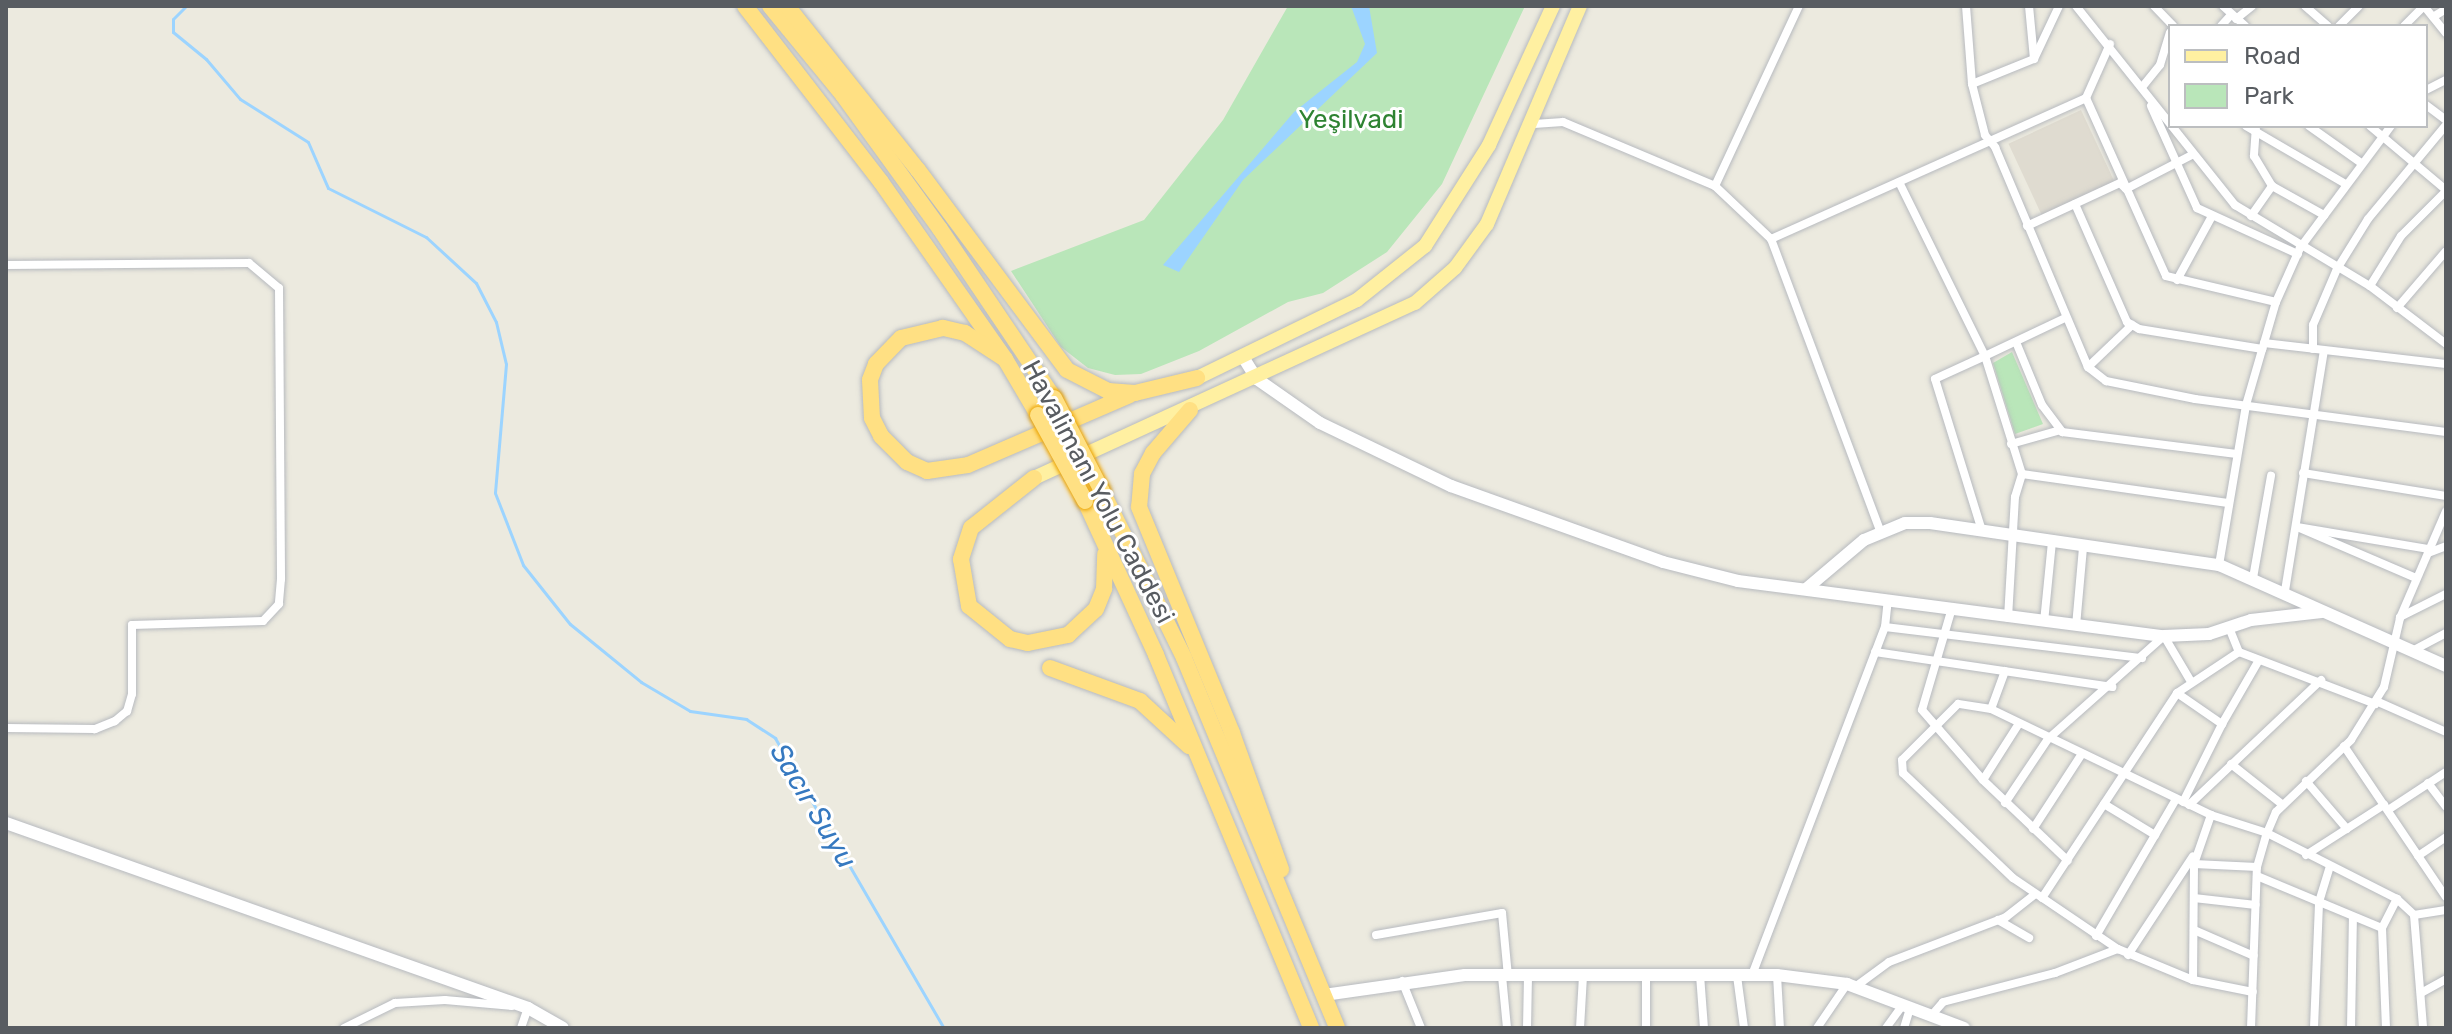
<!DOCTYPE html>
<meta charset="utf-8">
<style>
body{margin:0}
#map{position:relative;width:2452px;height:1034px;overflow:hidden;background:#eceadf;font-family:Rubik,sans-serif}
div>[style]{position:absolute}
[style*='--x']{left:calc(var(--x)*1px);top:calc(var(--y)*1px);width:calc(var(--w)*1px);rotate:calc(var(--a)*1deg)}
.education>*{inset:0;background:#dfdbd0;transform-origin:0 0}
.green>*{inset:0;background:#b9e6b9}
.water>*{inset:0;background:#9cd4ff}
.stream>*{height:3px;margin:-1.5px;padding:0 1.5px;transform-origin:1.5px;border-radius:1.5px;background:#9cd4ff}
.roads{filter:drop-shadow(0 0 2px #b7babf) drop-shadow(0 0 2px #b7babf)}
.street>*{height:8px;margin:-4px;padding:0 4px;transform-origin:4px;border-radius:4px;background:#fff}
.secondary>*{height:12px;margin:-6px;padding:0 6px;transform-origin:6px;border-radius:6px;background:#fff}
.primary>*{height:14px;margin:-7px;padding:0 7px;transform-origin:7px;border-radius:7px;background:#fff0a1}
.highway>*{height:16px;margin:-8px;padding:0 8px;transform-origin:8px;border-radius:8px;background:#ffe083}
.bridges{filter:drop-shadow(0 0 2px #eba300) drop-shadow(0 0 2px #eba300)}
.highway-bridge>*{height:16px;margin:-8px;padding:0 8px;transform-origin:8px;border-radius:8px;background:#ffe083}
span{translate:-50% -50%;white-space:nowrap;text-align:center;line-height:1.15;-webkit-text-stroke:6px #fff;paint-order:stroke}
.park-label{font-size:26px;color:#2e8332}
.street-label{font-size:26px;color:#585c61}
.water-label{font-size:28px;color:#3679c0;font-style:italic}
.frame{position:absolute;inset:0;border:8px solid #585c61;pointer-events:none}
.legend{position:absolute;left:2168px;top:24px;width:260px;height:104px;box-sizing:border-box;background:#fff;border:2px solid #bcbec0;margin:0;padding:10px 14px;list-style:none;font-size:24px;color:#585c61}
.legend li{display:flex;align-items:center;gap:16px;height:40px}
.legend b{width:40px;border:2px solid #bcbec0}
</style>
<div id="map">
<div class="education">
<div style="left:2081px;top:110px;width:79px;height:80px;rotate:65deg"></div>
</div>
<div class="green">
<div style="clip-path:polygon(1288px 6px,1525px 6px,1442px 184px,1387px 252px,1323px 293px,1288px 302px,1199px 351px,1141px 374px,1115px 375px,1088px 368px,1061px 347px,1011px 271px,1144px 220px,1223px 120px)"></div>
<div style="clip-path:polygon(2012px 352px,2043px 424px,2015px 434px,1993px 363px)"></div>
</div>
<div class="water">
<div style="clip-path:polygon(1351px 6px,1369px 6px,1377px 53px,1243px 180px,1179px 272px,1163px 265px,1294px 112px,1357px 62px,1365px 44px)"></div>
</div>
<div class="stream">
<div style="--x:186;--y:6;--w:18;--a:135"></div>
<div style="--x:173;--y:19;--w:13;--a:90"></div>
<div style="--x:173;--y:32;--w:43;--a:39.3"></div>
<div style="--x:206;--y:59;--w:52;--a:49.6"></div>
<div style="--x:240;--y:99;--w:80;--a:32.3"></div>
<div style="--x:308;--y:142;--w:50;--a:66.5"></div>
<div style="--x:328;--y:188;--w:110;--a:26.6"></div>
<div style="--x:426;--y:237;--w:68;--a:42.6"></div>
<div style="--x:476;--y:283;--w:44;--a:62.9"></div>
<div style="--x:496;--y:322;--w:43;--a:76.6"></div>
<div style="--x:506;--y:364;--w:129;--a:94.9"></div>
<div style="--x:495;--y:493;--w:77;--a:68.7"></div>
<div style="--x:523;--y:565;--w:75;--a:51.5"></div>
<div style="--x:570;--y:624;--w:92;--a:39.2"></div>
<div style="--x:641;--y:682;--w:57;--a:30.6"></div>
<div style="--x:690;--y:711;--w:57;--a:8.1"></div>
<div style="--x:746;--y:719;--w:35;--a:33"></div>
<div style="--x:775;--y:738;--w:336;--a:59.8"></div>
</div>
<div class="roads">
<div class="street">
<div style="--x:1966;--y:6;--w:78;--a:85.6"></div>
<div style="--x:1972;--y:84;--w:53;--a:75.7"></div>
<div style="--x:1985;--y:135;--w:16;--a:50"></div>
<div style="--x:1995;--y:147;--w:239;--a:67.1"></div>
<div style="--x:2088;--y:367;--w:23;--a:38"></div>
<div style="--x:2106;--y:381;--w:91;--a:11.4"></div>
<div style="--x:2195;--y:399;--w:253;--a:7.5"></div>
<div style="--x:2029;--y:6;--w:53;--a:84.6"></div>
<div style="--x:2076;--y:6;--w:255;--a:51.4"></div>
<div style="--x:2235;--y:205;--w:157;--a:31"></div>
<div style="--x:2370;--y:286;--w:96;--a:37.3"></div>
<div style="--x:2154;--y:6;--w:28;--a:46"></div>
<div style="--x:2223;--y:6;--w:30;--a:42"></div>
<div style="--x:2305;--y:6;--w:30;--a:41"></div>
<div style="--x:2424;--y:6;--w:35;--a:51"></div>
<div style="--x:2433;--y:17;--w:15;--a:-32"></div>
<div style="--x:2236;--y:19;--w:21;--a:-39"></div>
<div style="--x:2221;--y:26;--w:15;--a:-48"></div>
<div style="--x:2339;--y:26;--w:28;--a:-45"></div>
<div style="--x:2404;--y:26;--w:28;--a:-45"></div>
<div style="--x:1972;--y:84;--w:67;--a:-22"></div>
<div style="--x:2034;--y:59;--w:59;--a:-64.7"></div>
<div style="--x:2143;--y:86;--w:27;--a:-51"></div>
<div style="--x:2160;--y:65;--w:34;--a:-73"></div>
<div style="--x:2426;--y:90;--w:22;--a:-27"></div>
<div style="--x:2086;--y:98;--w:195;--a:65.8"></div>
<div style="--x:2166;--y:276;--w:113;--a:13.3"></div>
<div style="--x:2426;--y:105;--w:25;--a:37"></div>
<div style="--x:2151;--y:106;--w:112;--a:65.7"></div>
<div style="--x:2197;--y:208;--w:111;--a:24.5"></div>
<div style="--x:1534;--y:124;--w:29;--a:-4"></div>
<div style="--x:1563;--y:122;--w:165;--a:22.8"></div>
<div style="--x:1715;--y:186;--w:77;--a:43.4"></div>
<div style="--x:2246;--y:126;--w:113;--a:30.2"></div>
<div style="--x:2256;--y:126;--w:30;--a:94"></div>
<div style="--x:2254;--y:156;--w:35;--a:59"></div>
<div style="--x:2272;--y:186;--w:60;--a:29.1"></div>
<div style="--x:2309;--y:126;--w:64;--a:35.4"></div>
<div style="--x:2370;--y:126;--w:99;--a:40.1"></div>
<div style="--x:1899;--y:182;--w:194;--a:63.7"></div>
<div style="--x:1985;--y:356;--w:55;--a:155.3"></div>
<div style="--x:1935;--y:379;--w:159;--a:72.8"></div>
<div style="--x:1715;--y:186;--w:199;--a:-65"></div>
<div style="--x:2075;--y:204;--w:129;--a:66.2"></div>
<div style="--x:2127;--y:322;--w:14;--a:30"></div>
<div style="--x:2139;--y:329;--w:125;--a:9.2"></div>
<div style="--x:2251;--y:216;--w:37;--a:-55"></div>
<div style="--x:2027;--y:226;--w:102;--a:-24.8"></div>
<div style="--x:2120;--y:183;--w:8;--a:45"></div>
<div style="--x:2126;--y:189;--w:74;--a:-27.3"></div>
<div style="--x:6;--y:265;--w:243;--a:-0.5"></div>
<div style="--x:249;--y:263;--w:39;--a:40"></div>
<div style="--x:279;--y:288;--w:291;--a:89.6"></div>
<div style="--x:281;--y:579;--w:25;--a:95"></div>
<div style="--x:279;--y:604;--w:23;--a:133"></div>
<div style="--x:263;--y:621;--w:131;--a:178.3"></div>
<div style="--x:132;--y:625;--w:69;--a:90"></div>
<div style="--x:132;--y:694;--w:18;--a:106"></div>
<div style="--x:127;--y:711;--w:16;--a:140"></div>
<div style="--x:115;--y:721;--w:22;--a:158"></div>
<div style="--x:95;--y:729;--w:89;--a:-179.4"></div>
<div style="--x:2177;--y:280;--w:71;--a:-61.3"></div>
<div style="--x:2370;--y:286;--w:59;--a:-58.2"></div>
<div style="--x:2401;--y:236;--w:64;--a:-45"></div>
<div style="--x:2397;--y:308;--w:75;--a:-49.3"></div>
<div style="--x:2065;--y:318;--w:89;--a:154.6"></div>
<div style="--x:1985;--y:356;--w:124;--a:72.6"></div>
<div style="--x:2022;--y:474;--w:208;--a:8"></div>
<div style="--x:2016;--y:342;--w:68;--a:67.6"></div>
<div style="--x:2042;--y:405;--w:34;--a:53"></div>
<div style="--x:2062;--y:432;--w:176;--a:7.2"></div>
<div style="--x:2264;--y:343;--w:183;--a:6.6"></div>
<div style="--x:2313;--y:349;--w:24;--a:-90"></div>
<div style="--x:2313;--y:325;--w:61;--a:-66.8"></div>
<div style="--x:2337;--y:269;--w:59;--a:-58.2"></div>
<div style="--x:2368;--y:219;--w:122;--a:-50.3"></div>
<div style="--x:2088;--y:367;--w:61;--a:-43.7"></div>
<div style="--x:2011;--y:444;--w:51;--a:-15.9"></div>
<div style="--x:2303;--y:473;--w:145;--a:9.1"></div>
<div style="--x:1881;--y:533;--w:314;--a:-110.5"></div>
<div style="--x:1771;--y:239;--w:345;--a:-24.1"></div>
<div style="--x:2086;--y:98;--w:59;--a:-66"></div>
<div style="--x:2428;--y:553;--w:19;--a:-21"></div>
<div style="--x:2219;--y:565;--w:162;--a:-80.4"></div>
<div style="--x:2246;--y:405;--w:107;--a:-73.8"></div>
<div style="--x:2276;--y:302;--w:59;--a:-66"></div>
<div style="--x:2300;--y:248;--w:152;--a:-53.3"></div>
<div style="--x:2253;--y:578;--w:104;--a:-80"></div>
<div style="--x:2416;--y:578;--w:129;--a:-156.8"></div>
<div style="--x:2297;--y:527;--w:134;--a:9.5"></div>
<div style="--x:2285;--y:591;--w:243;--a:-80.8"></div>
<div style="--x:1952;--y:608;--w:106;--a:106.4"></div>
<div style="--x:1922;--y:710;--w:93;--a:48.9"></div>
<div style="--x:1983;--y:780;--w:117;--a:43.6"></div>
<div style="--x:2400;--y:617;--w:51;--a:-26.6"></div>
<div style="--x:2008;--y:618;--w:121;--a:-86.7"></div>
<div style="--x:2015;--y:497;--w:24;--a:-73"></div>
<div style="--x:2044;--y:622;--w:80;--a:-84.3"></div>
<div style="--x:2076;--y:626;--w:79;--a:-84.9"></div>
<div style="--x:1885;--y:627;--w:259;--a:6.9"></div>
<div style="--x:2230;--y:630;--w:24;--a:68"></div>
<div style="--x:2239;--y:652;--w:146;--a:20.9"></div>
<div style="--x:2414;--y:650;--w:36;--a:-28"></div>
<div style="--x:1875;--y:652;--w:240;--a:8.4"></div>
<div style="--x:2005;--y:671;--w:40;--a:110.2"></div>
<div style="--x:1991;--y:709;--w:33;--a:-171"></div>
<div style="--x:1958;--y:704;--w:79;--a:135"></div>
<div style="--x:1902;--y:760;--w:13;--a:86"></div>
<div style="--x:1903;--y:773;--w:152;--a:43.7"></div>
<div style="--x:2013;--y:878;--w:127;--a:34.1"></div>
<div style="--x:2118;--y:949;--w:81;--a:22.5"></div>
<div style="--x:2193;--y:980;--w:61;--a:11.3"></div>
<div style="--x:2177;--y:693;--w:55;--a:34.6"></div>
<div style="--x:2222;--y:724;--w:74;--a:-60"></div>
<div style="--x:2376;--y:701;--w:77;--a:23.9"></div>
<div style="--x:1991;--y:709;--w:244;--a:25.7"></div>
<div style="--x:2211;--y:815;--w:59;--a:17.8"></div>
<div style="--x:2267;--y:833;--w:146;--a:26.9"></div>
<div style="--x:2397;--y:899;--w:23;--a:43"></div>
<div style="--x:2414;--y:915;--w:32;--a:-9"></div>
<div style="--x:2344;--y:746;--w:182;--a:56"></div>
<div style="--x:2231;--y:764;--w:66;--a:38.3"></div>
<div style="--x:1983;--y:780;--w:65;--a:-57.5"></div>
<div style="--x:2306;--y:781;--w:63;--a:49.5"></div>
<div style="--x:2428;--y:783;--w:30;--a:53"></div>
<div style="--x:2183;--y:802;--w:87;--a:-63.4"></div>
<div style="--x:2005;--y:803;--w:77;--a:-56.1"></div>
<div style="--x:2048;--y:739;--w:155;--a:-41.6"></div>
<div style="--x:2164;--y:636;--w:51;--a:59.4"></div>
<div style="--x:2104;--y:804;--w:60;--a:31.3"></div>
<div style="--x:2189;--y:805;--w:182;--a:-43.4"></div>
<div style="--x:2388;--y:810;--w:69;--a:-33.2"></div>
<div style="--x:2033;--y:829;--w:88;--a:-57"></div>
<div style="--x:2306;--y:855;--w:93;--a:-32.7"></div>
<div style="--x:2418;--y:856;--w:34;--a:-34"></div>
<div style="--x:2194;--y:864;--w:63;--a:2.7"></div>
<div style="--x:2257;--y:876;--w:135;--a:22.6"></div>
<div style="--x:2042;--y:898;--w:245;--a:-56.6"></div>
<div style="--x:2177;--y:693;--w:74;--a:-33.5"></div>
<div style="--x:2194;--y:898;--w:62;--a:6.4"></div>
<div style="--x:2414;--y:915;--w:113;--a:85.4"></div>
<div style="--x:1998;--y:920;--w:36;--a:30"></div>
<div style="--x:2194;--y:930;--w:65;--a:23.4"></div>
<div style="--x:1376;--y:935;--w:128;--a:-9.9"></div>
<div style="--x:1502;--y:913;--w:63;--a:84.6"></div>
<div style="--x:2096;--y:936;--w:159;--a:-59.7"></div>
<div style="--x:2128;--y:955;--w:118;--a:-56.7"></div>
<div style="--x:1646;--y:975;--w:53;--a:90"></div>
<div style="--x:1700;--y:975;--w:53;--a:85.7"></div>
<div style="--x:1752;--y:975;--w:373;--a:-69.1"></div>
<div style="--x:1885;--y:627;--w:27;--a:-84"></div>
<div style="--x:1777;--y:975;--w:53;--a:86.8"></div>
<div style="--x:1502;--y:976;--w:52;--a:84.5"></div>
<div style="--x:1737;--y:976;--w:52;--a:82.3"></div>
<div style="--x:2193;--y:980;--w:116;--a:-89.5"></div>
<div style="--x:2194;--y:864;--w:52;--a:-70.9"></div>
<div style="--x:1402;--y:981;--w:51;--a:68"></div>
<div style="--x:1855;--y:987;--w:42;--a:-36.3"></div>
<div style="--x:1889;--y:962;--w:125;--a:-21"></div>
<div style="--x:2006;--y:917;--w:37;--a:-38"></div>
<div style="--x:2421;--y:993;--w:29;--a:-29"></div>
<div style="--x:1931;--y:1016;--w:18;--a:-49"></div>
<div style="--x:1943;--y:1002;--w:116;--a:-14.5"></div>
<div style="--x:2055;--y:973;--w:67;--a:-20.9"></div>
<div style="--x:344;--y:1028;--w:57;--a:-26.1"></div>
<div style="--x:395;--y:1003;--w:50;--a:-3.4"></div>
<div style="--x:445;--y:1000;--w:67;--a:5.1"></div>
<div style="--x:521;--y:1028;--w:21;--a:-71"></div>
<div style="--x:1527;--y:1028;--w:52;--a:-88.9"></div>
<div style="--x:1580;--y:1028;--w:52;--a:-86.7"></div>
<div style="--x:1817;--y:1028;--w:53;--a:-55.7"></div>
<div style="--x:1886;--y:1028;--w:29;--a:-54"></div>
<div style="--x:1904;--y:1028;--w:21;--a:-73"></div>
<div style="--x:2251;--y:1028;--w:161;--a:-87.9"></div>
<div style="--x:2257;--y:867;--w:35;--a:-74"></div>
<div style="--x:2267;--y:833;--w:23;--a:-67"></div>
<div style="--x:2276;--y:812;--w:104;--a:-43.8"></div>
<div style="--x:2351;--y:740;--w:62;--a:-58.1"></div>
<div style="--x:2384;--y:687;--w:71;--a:-76.9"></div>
<div style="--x:2400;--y:618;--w:116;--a:-66.7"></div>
<div style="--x:2314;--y:1028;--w:126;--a:-87.7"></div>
<div style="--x:2319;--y:902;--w:37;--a:-73"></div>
<div style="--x:2351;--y:1028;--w:110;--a:-89"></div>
<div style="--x:2386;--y:1028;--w:100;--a:-92.3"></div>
<div style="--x:2382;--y:928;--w:33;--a:-63"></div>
</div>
<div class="secondary">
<div style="--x:1243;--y:357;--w:26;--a:58"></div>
<div style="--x:1257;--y:379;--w:77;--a:34.9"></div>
<div style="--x:1320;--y:423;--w:145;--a:25.7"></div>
<div style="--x:1451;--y:486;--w:225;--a:19.7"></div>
<div style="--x:1663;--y:562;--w:77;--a:14.2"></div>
<div style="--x:1738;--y:581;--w:430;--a:7.4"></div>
<div style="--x:2164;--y:636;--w:45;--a:-2.5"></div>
<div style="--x:2209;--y:634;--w:44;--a:-18.4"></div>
<div style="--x:2251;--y:620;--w:71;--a:-6.4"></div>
<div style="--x:1806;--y:589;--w:76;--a:-40.2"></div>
<div style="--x:1864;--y:540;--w:44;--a:-22.5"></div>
<div style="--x:1905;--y:523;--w:25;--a:0"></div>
<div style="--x:1930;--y:523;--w:292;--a:8.3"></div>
<div style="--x:2219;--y:565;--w:248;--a:24"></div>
<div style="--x:6;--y:823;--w:554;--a:19.51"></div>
<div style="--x:528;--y:1008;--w:40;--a:29.7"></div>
<div style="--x:1324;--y:995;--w:142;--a:-8.1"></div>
<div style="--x:1465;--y:975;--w:312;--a:0"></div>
<div style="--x:1777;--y:975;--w:71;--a:7.3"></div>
<div style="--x:1847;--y:984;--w:125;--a:20.6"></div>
</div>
<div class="primary">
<div style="--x:1197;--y:378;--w:178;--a:-26"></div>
<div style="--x:1357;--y:300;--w:87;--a:-38.5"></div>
<div style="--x:1425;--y:246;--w:120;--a:-57.6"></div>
<div style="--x:1489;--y:145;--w:153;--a:-65.3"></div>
<div style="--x:1034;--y:478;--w:419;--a:-24.7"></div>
<div style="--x:1415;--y:303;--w:53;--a:-41.2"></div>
<div style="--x:1455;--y:268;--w:54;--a:-54"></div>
<div style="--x:1487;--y:224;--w:237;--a:-66.9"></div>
</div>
<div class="highway">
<div style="--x:745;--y:6;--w:222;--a:52.3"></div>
<div style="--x:881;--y:182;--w:216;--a:55"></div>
<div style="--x:1005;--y:359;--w:65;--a:59.5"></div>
<div style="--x:770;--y:6;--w:115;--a:50.6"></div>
<div style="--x:843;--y:95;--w:165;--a:54.1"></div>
<div style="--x:940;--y:229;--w:204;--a:56"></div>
<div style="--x:787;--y:6;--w:210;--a:51.4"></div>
<div style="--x:918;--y:170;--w:249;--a:53.3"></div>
<div style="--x:1067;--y:370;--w:46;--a:27.1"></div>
<div style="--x:1108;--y:391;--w:27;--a:4"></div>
<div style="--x:1135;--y:393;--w:64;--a:-13.6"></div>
<div style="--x:1005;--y:359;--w:48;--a:-147"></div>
<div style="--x:965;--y:333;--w:23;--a:-167"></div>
<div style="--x:943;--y:328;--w:43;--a:166.6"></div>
<div style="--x:901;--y:338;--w:36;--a:134"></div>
<div style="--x:876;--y:364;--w:17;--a:111"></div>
<div style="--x:870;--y:380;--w:38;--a:87"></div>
<div style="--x:872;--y:418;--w:20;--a:63"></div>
<div style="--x:881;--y:436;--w:37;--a:45"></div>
<div style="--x:907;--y:462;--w:22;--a:24"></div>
<div style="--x:927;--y:471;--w:41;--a:-8.3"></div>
<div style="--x:968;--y:465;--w:176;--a:-23.4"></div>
<div style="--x:1190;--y:410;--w:57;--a:130.7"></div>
<div style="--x:1153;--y:453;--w:24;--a:118"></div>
<div style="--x:1142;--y:474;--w:33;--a:95"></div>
<div style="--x:1139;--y:507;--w:244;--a:67.6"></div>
<div style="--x:1232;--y:733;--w:145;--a:70.2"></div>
<div style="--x:1034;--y:478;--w:80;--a:141.6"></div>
<div style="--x:971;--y:528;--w:33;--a:108"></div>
<div style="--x:961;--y:559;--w:48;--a:80.3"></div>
<div style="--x:969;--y:606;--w:53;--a:38.8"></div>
<div style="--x:1010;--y:639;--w:18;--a:13"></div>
<div style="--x:1028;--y:643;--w:41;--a:-11.3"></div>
<div style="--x:1068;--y:635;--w:38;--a:-43"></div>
<div style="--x:1096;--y:609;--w:22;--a:-68"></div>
<div style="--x:1104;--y:589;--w:35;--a:-88"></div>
<div style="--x:1102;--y:491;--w:186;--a:63.8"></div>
<div style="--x:1184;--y:658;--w:400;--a:67.5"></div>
<div style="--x:1085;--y:501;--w:170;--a:65.2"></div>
<div style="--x:1156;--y:655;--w:404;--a:67.4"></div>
<div style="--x:1050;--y:668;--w:96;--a:20.1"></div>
<div style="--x:1140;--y:701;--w:67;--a:42.6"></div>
</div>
</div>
<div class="bridges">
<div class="highway-bridge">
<div style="--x:1054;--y:398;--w:105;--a:62.7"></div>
<div style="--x:1038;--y:415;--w:98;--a:61.3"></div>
</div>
</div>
<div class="park-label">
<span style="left:1351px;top:120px">Yeşilvadi</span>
</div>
<div class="street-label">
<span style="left:1098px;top:492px;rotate:62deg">Havalimanı Yolu Caddesi</span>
</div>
<div class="water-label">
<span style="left:813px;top:806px;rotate:59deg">Sacır Suyu</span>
</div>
<div class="frame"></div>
<ul class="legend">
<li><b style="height:10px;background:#fff0a1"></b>Road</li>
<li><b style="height:22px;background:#b9e6b9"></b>Park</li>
</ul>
</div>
